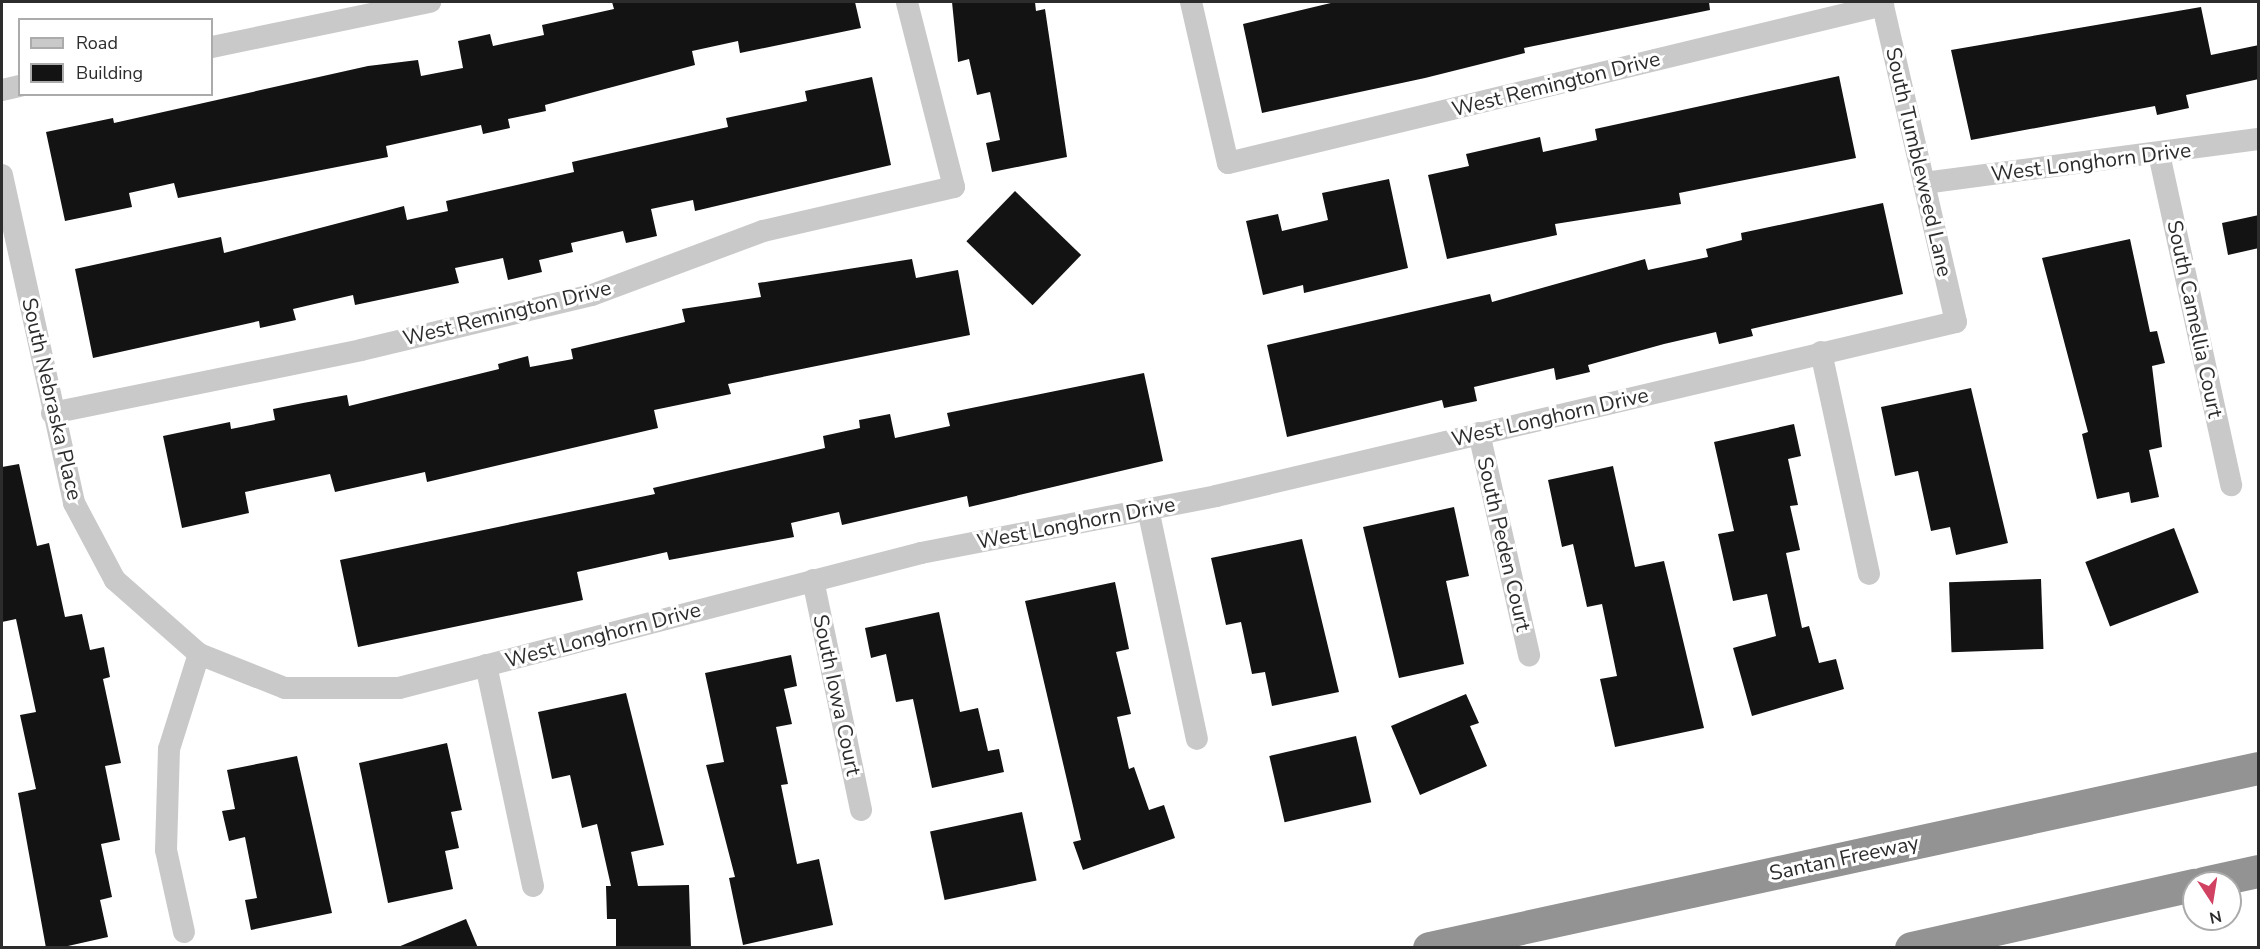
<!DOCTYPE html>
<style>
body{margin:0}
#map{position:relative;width:2260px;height:949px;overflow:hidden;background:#fff;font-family:"Nunito Sans",sans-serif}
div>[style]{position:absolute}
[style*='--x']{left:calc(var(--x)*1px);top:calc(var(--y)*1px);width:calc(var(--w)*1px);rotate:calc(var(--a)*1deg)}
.building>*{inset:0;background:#131313;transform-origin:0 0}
.street>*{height:22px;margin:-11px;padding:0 11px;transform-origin:11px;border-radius:11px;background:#c9c9c9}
.highway>*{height:33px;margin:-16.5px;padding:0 16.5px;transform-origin:16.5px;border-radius:16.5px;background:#939393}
span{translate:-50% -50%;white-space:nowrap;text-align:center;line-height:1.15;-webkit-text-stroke:6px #fff;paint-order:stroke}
.street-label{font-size:21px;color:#2c2c2c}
.frame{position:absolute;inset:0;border:3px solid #2c2c2c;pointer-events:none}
.legend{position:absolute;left:18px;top:18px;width:195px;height:78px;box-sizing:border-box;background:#fff;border:2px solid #ababab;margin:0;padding:8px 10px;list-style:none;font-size:18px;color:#2c2c2c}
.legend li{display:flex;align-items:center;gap:12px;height:30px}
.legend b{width:30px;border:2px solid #ababab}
.north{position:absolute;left:2182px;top:871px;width:60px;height:60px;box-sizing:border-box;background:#fff;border:2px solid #ababab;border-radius:50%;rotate:168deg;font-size:16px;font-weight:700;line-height:24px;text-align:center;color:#2c2c2c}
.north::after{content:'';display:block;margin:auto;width:21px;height:27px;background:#d04162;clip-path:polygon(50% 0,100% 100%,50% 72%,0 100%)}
</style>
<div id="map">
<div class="building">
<div style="clip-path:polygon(612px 2px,855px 2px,861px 28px,740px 53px,738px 41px,692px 51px,695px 65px,545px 105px,546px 111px,508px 119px,510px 128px,483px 134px,481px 125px,386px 146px,388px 157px,178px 198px,174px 183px,129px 193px,132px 207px,65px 221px,46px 132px,113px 118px,114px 123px,368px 66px,418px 60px,421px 76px,463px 68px,458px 41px,490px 34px,493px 46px,544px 35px,542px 25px,614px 9px)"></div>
<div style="clip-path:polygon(952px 2px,1035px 2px,1036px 11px,1045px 9px,1067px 157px,992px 172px,986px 143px,1000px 140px,990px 92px,977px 95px,969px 59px,958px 62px)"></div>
<div style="clip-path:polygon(1335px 2px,1709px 2px,1710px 10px,1524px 48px,1525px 53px,1425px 78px,1262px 113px,1243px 24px)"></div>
<div style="clip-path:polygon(2201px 7px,2211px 55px,2259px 45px,2259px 79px,2186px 95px,2189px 108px,2157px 115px,2155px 106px,1971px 140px,1951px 50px)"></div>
<div style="clip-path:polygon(1839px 76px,1856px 158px,1679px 193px,1681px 204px,1555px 224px,1557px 235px,1447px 259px,1428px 175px,1469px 166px,1466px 154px,1540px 137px,1543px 152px,1597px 140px,1595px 129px)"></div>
<div style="clip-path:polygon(872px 77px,891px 165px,695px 211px,693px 200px,651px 209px,657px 236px,626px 243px,623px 231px,571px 243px,573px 252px,539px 260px,542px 272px,508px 280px,503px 258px,455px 268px,459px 283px,355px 305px,353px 295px,293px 309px,296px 320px,260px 328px,259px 321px,93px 358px,75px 269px,221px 237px,224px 253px,404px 206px,407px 220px,448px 211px,446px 201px,574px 172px,572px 162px,728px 127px,726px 118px,807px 101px,805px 91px)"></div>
<div style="clip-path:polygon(1389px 179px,1408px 268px,1304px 293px,1303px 285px,1263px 295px,1246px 221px,1278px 214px,1282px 231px,1328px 220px,1322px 193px)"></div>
<div style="left:1015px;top:191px;width:92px;height:70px;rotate:44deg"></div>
<div style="clip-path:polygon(1883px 203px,1903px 294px,1751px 329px,1753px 336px,1719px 344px,1716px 332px,1664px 344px,1588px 365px,1590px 372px,1556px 380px,1554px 368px,1474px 387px,1477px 401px,1444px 408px,1442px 400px,1287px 437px,1267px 345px,1490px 294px,1492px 302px,1645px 259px,1648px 270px,1708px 257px,1706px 249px,1742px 240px,1741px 233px)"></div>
<div style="clip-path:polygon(2259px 215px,2259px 248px,2228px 255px,2222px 223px)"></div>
<div style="clip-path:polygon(2130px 239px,2150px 332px,2157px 331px,2165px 363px,2152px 366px,2162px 447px,2149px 450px,2159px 497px,2131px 503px,2129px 492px,2097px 499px,2082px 434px,2088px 432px,2042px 258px)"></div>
<div style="clip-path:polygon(912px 259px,916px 278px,958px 270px,970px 335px,728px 384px,731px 394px,654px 410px,658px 428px,427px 482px,425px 472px,335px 492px,330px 474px,245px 492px,249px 513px,182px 528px,163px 436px,230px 422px,231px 429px,275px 420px,273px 409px,303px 403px,347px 395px,349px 406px,499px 369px,498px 364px,528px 356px,530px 367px,573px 359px,571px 349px,685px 322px,682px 309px,761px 297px,758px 283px)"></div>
<div style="clip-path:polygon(1144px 373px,1163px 461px,969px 507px,967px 496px,842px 525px,839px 512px,791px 523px,794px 537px,669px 560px,667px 552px,577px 572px,583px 600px,358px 647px,340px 560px,655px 494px,653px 488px,825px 448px,823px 436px,860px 428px,859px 420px,890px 414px,895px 438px,950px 426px,947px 413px)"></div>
<div style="clip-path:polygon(1971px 388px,2008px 543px,1956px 555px,1950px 527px,1931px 531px,1918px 471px,1895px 476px,1881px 407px)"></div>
<div style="clip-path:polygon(1794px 424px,1801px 456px,1788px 459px,1798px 505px,1790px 506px,1800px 550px,1786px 553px,1802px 628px,1809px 626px,1819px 663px,1836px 659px,1844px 689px,1752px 716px,1733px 648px,1776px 636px,1767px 594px,1733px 601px,1718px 534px,1734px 531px,1714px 442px)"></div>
<div style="clip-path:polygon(19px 464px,37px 546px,49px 543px,65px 617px,82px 614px,90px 650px,104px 647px,110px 677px,103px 679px,121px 763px,105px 766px,120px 840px,101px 844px,112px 897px,100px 900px,108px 937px,59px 948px,46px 948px,18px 793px,36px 789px,20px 715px,36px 712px,16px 619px,2px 622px,2px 467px)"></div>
<div style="clip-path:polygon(1613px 466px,1635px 567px,1664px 561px,1704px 728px,1615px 747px,1600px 679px,1617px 676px,1602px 604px,1587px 607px,1573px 544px,1562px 547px,1548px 480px)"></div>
<div style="clip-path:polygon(1454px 507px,1469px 576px,1446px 581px,1464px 664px,1399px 678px,1363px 527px)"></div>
<div style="left:2174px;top:528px;width:69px;height:95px;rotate:69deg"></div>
<div style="clip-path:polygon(1302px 539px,1339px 692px,1272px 706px,1265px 672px,1252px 674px,1241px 622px,1226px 625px,1211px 558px)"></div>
<div style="left:2041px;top:579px;width:70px;height:92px;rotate:88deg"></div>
<div style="clip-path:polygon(1115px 582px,1129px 649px,1116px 652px,1131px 714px,1117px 717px,1129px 769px,1134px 767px,1149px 810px,1164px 805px,1175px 838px,1083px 870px,1073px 842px,1081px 840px,1025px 601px)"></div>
<div style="clip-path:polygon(939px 612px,960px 712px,978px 708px,988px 751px,999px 749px,1004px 772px,932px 788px,913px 699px,896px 702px,886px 654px,871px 658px,865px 628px)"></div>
<div style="clip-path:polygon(791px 655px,797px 686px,784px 689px,792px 724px,776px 727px,788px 784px,781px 785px,797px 864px,819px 859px,833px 925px,743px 945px,729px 878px,735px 877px,706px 765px,724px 762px,705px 673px)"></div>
<div style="clip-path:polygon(626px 693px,664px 845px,631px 852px,638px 886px,689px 885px,691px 948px,616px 948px,616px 919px,607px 919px,606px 886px,611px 886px,597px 824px,582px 828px,570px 775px,552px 779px,538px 712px)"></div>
<div style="clip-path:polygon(1466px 694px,1479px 723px,1470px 726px,1487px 766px,1420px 795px,1391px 726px)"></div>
<div style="left:1356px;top:736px;width:68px;height:89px;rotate:77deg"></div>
<div style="clip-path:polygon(447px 743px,462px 810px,451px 812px,459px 848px,445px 851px,453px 889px,388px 903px,359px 763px)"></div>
<div style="clip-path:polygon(297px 756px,332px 913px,251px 930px,245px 900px,257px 898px,245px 837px,229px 841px,222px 811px,235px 809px,227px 770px)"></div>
<div style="left:1022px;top:812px;width:70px;height:94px;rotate:78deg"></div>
<div style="clip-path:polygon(466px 919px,478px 948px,398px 948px,398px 947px)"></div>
</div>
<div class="street">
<div style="--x:1191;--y:2;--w:165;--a:77.1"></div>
<div style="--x:1228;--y:163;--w:674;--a:-13.56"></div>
<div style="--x:212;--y:47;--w:223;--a:-11.7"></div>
<div style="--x:2;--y:90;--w:18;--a:-13"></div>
<div style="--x:2159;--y:154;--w:339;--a:77.7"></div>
<div style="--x:2;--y:175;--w:336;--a:77.6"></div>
<div style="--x:74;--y:503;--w:87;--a:62"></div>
<div style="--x:115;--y:580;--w:112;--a:41.4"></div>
<div style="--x:199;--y:654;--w:92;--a:21.6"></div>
<div style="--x:285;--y:688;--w:114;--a:0"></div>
<div style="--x:399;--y:688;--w:539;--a:-14.5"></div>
<div style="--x:921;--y:553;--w:300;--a:-10.9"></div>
<div style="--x:1216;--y:496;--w:760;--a:-13.23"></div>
<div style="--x:1956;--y:322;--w:328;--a:-103"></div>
<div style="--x:1924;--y:183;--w:337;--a:-7.5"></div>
<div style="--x:1821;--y:352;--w:227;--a:77.8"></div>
<div style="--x:52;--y:413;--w:315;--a:-11.5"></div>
<div style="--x:361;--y:350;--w:237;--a:-13.4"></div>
<div style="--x:592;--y:295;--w:183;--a:-20.5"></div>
<div style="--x:763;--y:231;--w:196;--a:-13"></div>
<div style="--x:954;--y:187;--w:191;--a:-104.3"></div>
<div style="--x:1479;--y:433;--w:228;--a:77.3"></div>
<div style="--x:1148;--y:509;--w:235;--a:78"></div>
<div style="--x:813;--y:580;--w:235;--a:78.2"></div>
<div style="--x:486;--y:665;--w:226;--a:78"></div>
<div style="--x:184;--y:932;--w:84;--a:-102.4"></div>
<div style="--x:166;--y:850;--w:101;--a:-88.3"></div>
<div style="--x:169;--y:749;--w:100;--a:-72.5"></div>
</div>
<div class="highway">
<div style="--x:2203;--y:883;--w:56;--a:-12.3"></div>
<div style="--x:1429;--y:948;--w:848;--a:-12.25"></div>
<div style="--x:1911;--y:948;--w:290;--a:-12.6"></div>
</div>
<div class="street-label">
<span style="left:1556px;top:84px;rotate:-14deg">West Remington Drive</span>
<span style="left:1919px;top:162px;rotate:77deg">South Tumbleweed Lane</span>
<span style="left:2091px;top:162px;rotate:-7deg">West Longhorn Drive</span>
<span style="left:507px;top:313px;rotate:-14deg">West Remington Drive</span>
<span style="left:2195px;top:319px;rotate:78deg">South Camellia Court</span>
<span style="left:52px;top:399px;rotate:77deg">South Nebraska Place</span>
<span style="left:1550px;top:417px;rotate:-13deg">West Longhorn Drive</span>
<span style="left:1076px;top:523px;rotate:-11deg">West Longhorn Drive</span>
<span style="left:1504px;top:544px;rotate:77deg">South Peden Court</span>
<span style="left:603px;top:635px;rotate:-15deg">West Longhorn Drive</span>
<span style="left:837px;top:695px;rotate:78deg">South Iowa Court</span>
<span style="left:1844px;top:858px;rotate:-12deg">Santan Freeway</span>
</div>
<div class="frame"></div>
<ul class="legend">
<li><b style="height:8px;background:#c9c9c9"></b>Road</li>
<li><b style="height:16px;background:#131313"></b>Building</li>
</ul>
<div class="north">N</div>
</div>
